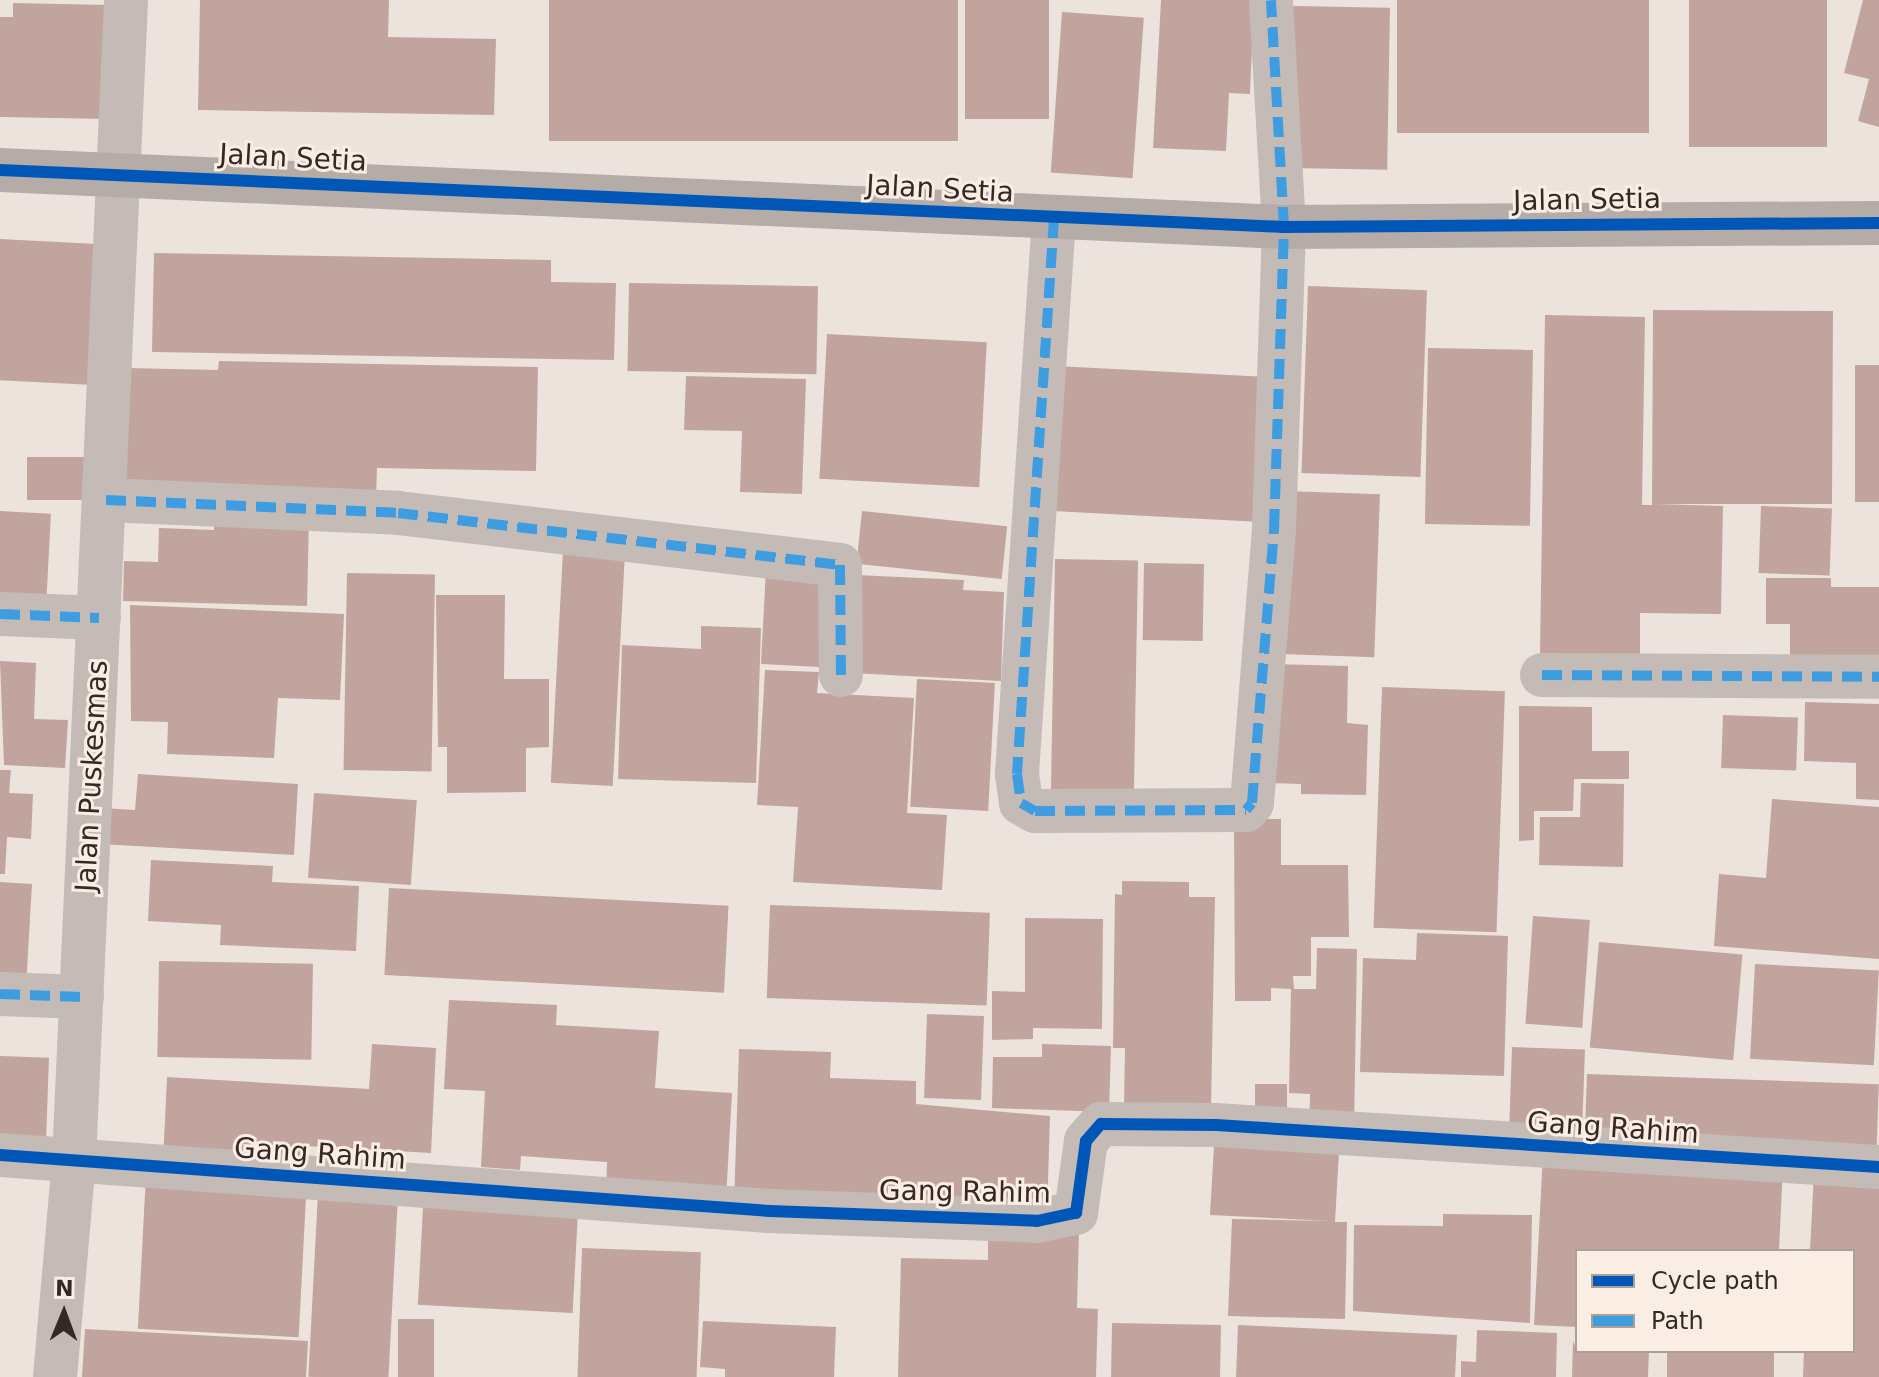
<!DOCTYPE html>
<style>
body{margin:0}
#map{position:relative;width:1879px;height:1377px;overflow:hidden;background:#ece3dd;font-family:"DejaVu Sans",sans-serif}
div>[style]{position:absolute}
[style*='--x']{left:calc(var(--x)*1px);top:calc(var(--y)*1px);width:calc(var(--w)*1px);rotate:calc(var(--a)*1deg)}
.building>*{inset:0;background:#c1a49e;transform-origin:0 0}
.street>*{height:44px;margin:-22px;padding:0 22px;transform-origin:22px;border-radius:22px;background:#c4bbb7}
.secondary>*{height:44px;margin:-22px;padding:0 22px;transform-origin:22px;border-radius:22px;background:#b5aca7}
.quiet>*{height:10px;margin-top:-5px;transform-origin:0;background:repeating-linear-gradient(90deg,#3e9ce0 0 20px,transparent 0 30px)}
.cycleway>*{height:12px;margin:-6px;padding:0 6px;transform-origin:6px;border-radius:6px;background:#0057b8}
span{translate:-50% -50%;white-space:nowrap;text-align:center;line-height:1.15;-webkit-text-stroke:6px #faede4;paint-order:stroke}
.street-label{font-size:28px;color:#352925}
.legend{position:absolute;left:1575px;top:1249px;width:280px;height:104px;box-sizing:border-box;background:#faede4;border:2px solid #ab9f98;margin:0;padding:10px 14px;list-style:none;font-size:24px;color:#352925}
.legend li{display:flex;align-items:center;gap:16px;height:40px}
.legend b{width:40px;border:2px solid #ab9f98}
.north{position:absolute;left:24px;top:1273px;width:80px;height:80px;-webkit-text-stroke:6px #faede4;paint-order:stroke;rotate:1deg;font-size:22px;font-weight:700;line-height:32px;text-align:center;color:#352925}
.north::after{content:'';display:block;margin:auto;width:28px;height:36px;background:#352925;clip-path:polygon(50% 0,100% 100%,50% 72%,0 100%)}
</style>
<div id="map">
<div class="building">
<div style="clip-path:polygon(200px 0,389px 0,388px 37px,496px 39px,494px 115px,198px 110px)"></div>
<div style="left:549px;top:0;width:409px;height:141px"></div>
<div style="left:965px;top:0;width:84px;height:119px"></div>
<div style="clip-path:polygon(1161px 0,1254px 0,1250px 94px,1229px 93px,1226px 151px,1153px 148px)"></div>
<div style="left:1397px;top:0;width:252px;height:133px"></div>
<div style="left:1689px;top:0;width:138px;height:147px"></div>
<div style="clip-path:polygon(1863px 0,1879px 0,1879px 127px,1858px 121px,1869px 79px,1844px 73px)"></div>
<div style="clip-path:polygon(13px 3px,110px 5px,108px 119px,0 117px,0 17px,13px 17px)"></div>
<div style="left:1293px;top:6px;width:97px;height:162px;rotate:1deg"></div>
<div style="left:1062px;top:12px;width:82px;height:161px;rotate:4deg"></div>
<div style="left:0;top:239px;width:106px;height:141px;rotate:3deg"></div>
<div style="clip-path:polygon(154px 253px,551px 260px,551px 282px,616px 283px,614px 360px,152px 352px)"></div>
<div style="left:629px;top:283px;width:189px;height:88px;rotate:1deg"></div>
<div style="left:1308px;top:286px;width:119px;height:187px;rotate:2deg"></div>
<div style="clip-path:polygon(1653px 310px,1833px 311px,1832px 504px,1656px 504px,1723px 506px,1721px 614px,1640px 613px,1640px 658px,1540px 656px,1545px 315px,1645px 317px,1642px 505px,1652px 505px)"></div>
<div style="left:827px;top:334px;width:160px;height:145px;rotate:3deg"></div>
<div style="left:1428px;top:348px;width:105px;height:176px;rotate:1deg"></div>
<div style="clip-path:polygon(219px 361px,538px 367px,536px 471px,377px 468px,376px 498px,125px 493px,127px 368px,218px 370px)"></div>
<div style="left:1855px;top:365px;width:24px;height:137px"></div>
<div style="left:1056px;top:366px;width:222px;height:145px;rotate:3deg"></div>
<div style="clip-path:polygon(686px 376px,806px 379px,802px 494px,740px 492px,742px 431px,684px 430px)"></div>
<div style="left:27px;top:457px;width:67px;height:43px"></div>
<div style="left:1286px;top:491px;width:94px;height:163px;rotate:2deg"></div>
<div style="left:1761px;top:506px;width:71px;height:67px;rotate:2deg"></div>
<div style="left:0;top:511px;width:51px;height:85px;rotate:3deg"></div>
<div style="left:862px;top:511px;width:146px;height:53px;rotate:6deg"></div>
<div style="clip-path:polygon(214px 514px,309px 517px,307px 606px,123px 601px,124px 561px,158px 562px,159px 528px,214px 530px)"></div>
<div style="left:563px;top:550px;width:62px;height:233px;rotate:3deg"></div>
<div style="left:1055px;top:559px;width:83px;height:233px;rotate:1deg"></div>
<div style="left:1144px;top:563px;width:60px;height:77px;rotate:1deg"></div>
<div style="left:766px;top:569px;width:58px;height:95px;rotate:3deg"></div>
<div style="left:347px;top:573px;width:88px;height:197px;rotate:1deg"></div>
<div style="clip-path:polygon(856px 575px,964px 580px,963px 590px,1004px 592px,1001px 681px,852px 673px)"></div>
<div style="clip-path:polygon(1766px 578px,1831px 578px,1831px 587px,1879px 587px,1879px 666px,1790px 666px,1790px 624px,1766px 624px)"></div>
<div style="clip-path:polygon(436px 595px,505px 595px,504px 679px,549px 679px,549px 747px,526px 748px,526px 792px,447px 793px,447px 747px,438px 747px)"></div>
<div style="clip-path:polygon(130px 605px,344px 614px,340px 700px,278px 698px,274px 758px,167px 754px,168px 722px,131px 721px)"></div>
<div style="clip-path:polygon(701px 626px,761px 628px,756px 783px,618px 779px,622px 645px,701px 649px)"></div>
<div style="clip-path:polygon(0 661px,36px 663px,34px 719px,68px 720px,65px 768px,4px 765px)"></div>
<div style="clip-path:polygon(1273px 664px,1348px 666px,1347px 723px,1368px 725px,1366px 795px,1301px 794px,1301px 784px,1270px 783px)"></div>
<div style="clip-path:polygon(765px 670px,819px 672px,817px 693px,914px 698px,907px 813px,947px 815px,942px 890px,793px 882px,798px 807px,757px 805px)"></div>
<div style="left:917px;top:679px;width:78px;height:128px;rotate:3deg"></div>
<div style="left:1382px;top:687px;width:123px;height:241px;rotate:2deg"></div>
<div style="clip-path:polygon(1805px 702px,1879px 704px,1879px 800px,1856px 799px,1856px 763px,1804px 761px)"></div>
<div style="clip-path:polygon(1519px 706px,1592px 707px,1592px 751px,1629px 751px,1629px 779px,1574px 779px,1573px 811px,1534px 811px,1534px 840px,1519px 841px)"></div>
<div style="left:1723px;top:715px;width:75px;height:53px;rotate:2deg"></div>
<div style="clip-path:polygon(0 770px,11px 770px,9px 793px,33px 794px,31px 839px,7px 837px,5px 874px,0 874px)"></div>
<div style="clip-path:polygon(138px 774px,298px 784px,294px 855px,100px 844px,102px 808px,135px 810px)"></div>
<div style="clip-path:polygon(1581px 783px,1624px 784px,1623px 867px,1539px 865px,1540px 817px,1580px 817px)"></div>
<div style="left:314px;top:793px;width:103px;height:85px;rotate:4deg"></div>
<div style="clip-path:polygon(1772px 799px,1879px 807px,1879px 959px,1714px 946px,1719px 874px,1766px 878px)"></div>
<div style="clip-path:polygon(1234px 819px,1281px 819px,1281px 865px,1348px 865px,1349px 937px,1311px 937px,1311px 976px,1293px 976px,1294px 989px,1316px 989px,1317px 948px,1357px 949px,1354px 1130px,1309px 1130px,1310px 1094px,1289px 1093px,1291px 989px,1271px 988px,1271px 1001px,1235px 1001px)"></div>
<div style="clip-path:polygon(151px 860px,273px 866px,272px 882px,359px 886px,356px 951px,220px 945px,221px 925px,148px 921px)"></div>
<div style="clip-path:polygon(1122px 881px,1189px 882px,1189px 897px,1215px 897px,1211px 1107px,1124px 1105px,1125px 1048px,1113px 1048px,1115px 894px,1122px 895px)"></div>
<div style="clip-path:polygon(0 882px,32px 884px,26px 987px,0 986px)"></div>
<div style="left:389px;top:888px;width:340px;height:87px;rotate:3deg"></div>
<div style="left:770px;top:905px;width:220px;height:93px;rotate:2deg"></div>
<div style="left:1533px;top:916px;width:57px;height:108px;rotate:4deg"></div>
<div style="clip-path:polygon(1025px 918px,1103px 919px,1102px 1029px,1033px 1028px,1033px 1039px,992px 1040px,992px 991px,1025px 992px)"></div>
<div style="clip-path:polygon(1417px 933px,1508px 936px,1504px 1076px,1360px 1072px,1363px 958px,1416px 960px)"></div>
<div style="left:1599px;top:942px;width:144px;height:106px;rotate:5deg"></div>
<div style="left:159px;top:961px;width:154px;height:96px;rotate:1deg"></div>
<div style="left:1755px;top:964px;width:124px;height:95px;rotate:3deg"></div>
<div style="clip-path:polygon(449px 1000px,557px 1005px,556px 1025px,659px 1031px,655px 1088px,732px 1093px,726px 1199px,606px 1192px,607px 1162px,521px 1156px,520px 1170px,481px 1167px,485px 1091px,444px 1089px)"></div>
<div style="left:927px;top:1014px;width:57px;height:84px;rotate:2deg"></div>
<div style="clip-path:polygon(372px 1044px,436px 1048px,431px 1153px,306px 1146px,304px 1170px,163px 1162px,167px 1077px,369px 1089px)"></div>
<div style="clip-path:polygon(1042px 1044px,1111px 1046px,1109px 1112px,992px 1108px,993px 1057px,1042px 1057px)"></div>
<div style="left:1512px;top:1047px;width:73px;height:79px;rotate:2deg"></div>
<div style="clip-path:polygon(739px 1049px,831px 1052px,830px 1078px,916px 1081px,916px 1104px,1050px 1116px,1047px 1215px,734px 1204px)"></div>
<div style="left:0;top:1056px;width:49px;height:83px;rotate:2deg"></div>
<div style="left:1587px;top:1074px;width:292px;height:74px;rotate:2deg"></div>
<div style="left:1255px;top:1084px;width:32px;height:26px"></div>
<div style="clip-path:polygon(1215px 1128px,1340px 1134px,1335px 1222px,1347px 1222px,1345px 1319px,1228px 1316px,1232px 1219px,1330px 1221px,1210px 1215px)"></div>
<div style="clip-path:polygon(1543px 1154px,1783px 1165px,1779px 1251px,1577px 1251px,1577px 1327px,1534px 1325px)"></div>
<div style="clip-path:polygon(1814px 1172px,1879px 1175px,1879px 1377px,1803px 1377px,1804px 1351px,1853px 1351px,1853px 1251px,1810px 1251px)"></div>
<div style="left:146px;top:1174px;width:161px;height:155px;rotate:3deg"></div>
<div style="left:318px;top:1193px;width:80px;height:184px;rotate:3deg"></div>
<div style="left:423px;top:1207px;width:155px;height:98px;rotate:3deg"></div>
<div style="clip-path:polygon(1443px 1214px,1532px 1215px,1530px 1323px,1353px 1311px,1354px 1225px,1443px 1226px)"></div>
<div style="clip-path:polygon(988px 1230px,1079px 1231px,1077px 1308px,1098px 1309px,1096px 1377px,898px 1377px,901px 1258px,988px 1260px)"></div>
<div style="left:582px;top:1248px;width:119px;height:129px;rotate:2deg"></div>
<div style="left:398px;top:1319px;width:36px;height:58px"></div>
<div style="clip-path:polygon(703px 1321px,836px 1327px,834px 1377px,725px 1377px,725px 1369px,700px 1367px)"></div>
<div style="left:1112px;top:1323px;width:109px;height:54px;rotate:1deg"></div>
<div style="clip-path:polygon(1238px 1325px,1457px 1335px,1455px 1377px,1236px 1377px)"></div>
<div style="clip-path:polygon(85px 1329px,308px 1341px,306px 1377px,82px 1377px)"></div>
<div style="clip-path:polygon(1477px 1330px,1557px 1333px,1556px 1377px,1461px 1377px,1461px 1361px,1476px 1362px)"></div>
<div style="clip-path:polygon(1573px 1341px,1577px 1351px,1649px 1351px,1648px 1377px,1572px 1377px)"></div>
<div style="left:1667px;top:1351px;width:107px;height:26px"></div>
</div>
<div class="street">
<div style="--x:1054;--y:218;--w:557;--a:93.81"></div>
<div style="--x:1017;--y:774;--w:29;--a:82"></div>
<div style="--x:1021;--y:803;--w:16;--a:30"></div>
<div style="--x:1035;--y:811;--w:211;--a:-0.3"></div>
<div style="--x:1246;--y:810;--w:9;--a:-49"></div>
<div style="--x:1252;--y:803;--w:275;--a:-85.4"></div>
<div style="--x:1274;--y:529;--w:302;--a:-88.1"></div>
<div style="--x:1284;--y:227;--w:227;--a:-93.3"></div>
<div style="--x:106;--y:500;--w:292;--a:2.5"></div>
<div style="--x:398;--y:513;--w:445;--a:6.7"></div>
<div style="--x:840;--y:565;--w:110;--a:89.5"></div>
<div style="--x:0;--y:614;--w:99;--a:2.3"></div>
<div style="--x:1542;--y:675;--w:337;--a:0.3"></div>
<div style="--x:0;--y:994;--w:82;--a:2.1"></div>
<div style="--x:0;--y:1155;--w:772;--a:4.16"></div>
<div style="--x:770;--y:1211;--w:267;--a:2.1"></div>
<div style="--x:1037;--y:1221;--w:40;--a:-12"></div>
<div style="--x:1076;--y:1213;--w:73;--a:-82.1"></div>
<div style="--x:1086;--y:1141;--w:23;--a:-49"></div>
<div style="--x:1101;--y:1124;--w:115;--a:0.5"></div>
<div style="--x:1216;--y:1125;--w:664;--a:3.62"></div>
<div style="--x:55;--y:1377;--w:218;--a:-85"></div>
<div style="--x:74;--y:1160;--w:1161;--a:-87.43"></div>
</div>
<div class="secondary">
<div style="--x:0;--y:170;--w:1285;--a:2.54"></div>
<div style="--x:1284;--y:227;--w:595;--a:-0.39"></div>
</div>
<div class="quiet">
<div style="--x:1054;--y:218;--w:557;--a:93.81"></div>
<div style="--x:1017;--y:774;--w:29;--a:82"></div>
<div style="--x:1021;--y:803;--w:16;--a:30"></div>
<div style="--x:1035;--y:811;--w:211;--a:-0.3"></div>
<div style="--x:1246;--y:810;--w:9;--a:-49"></div>
<div style="--x:1252;--y:803;--w:275;--a:-85.4"></div>
<div style="--x:1274;--y:529;--w:302;--a:-88.1"></div>
<div style="--x:1284;--y:227;--w:227;--a:-93.3"></div>
<div style="--x:106;--y:500;--w:292;--a:2.5"></div>
<div style="--x:398;--y:513;--w:445;--a:6.7"></div>
<div style="--x:840;--y:565;--w:110;--a:89.5"></div>
<div style="--x:0;--y:614;--w:99;--a:2.3"></div>
<div style="--x:1542;--y:675;--w:337;--a:0.3"></div>
<div style="--x:0;--y:994;--w:82;--a:2.1"></div>
</div>
<div class="cycleway">
<div style="--x:0;--y:170;--w:1285;--a:2.54"></div>
<div style="--x:1284;--y:227;--w:595;--a:-0.39"></div>
<div style="--x:0;--y:1155;--w:772;--a:4.16"></div>
<div style="--x:770;--y:1211;--w:267;--a:2.1"></div>
<div style="--x:1037;--y:1221;--w:40;--a:-12"></div>
<div style="--x:1076;--y:1213;--w:73;--a:-82.1"></div>
<div style="--x:1086;--y:1141;--w:23;--a:-49"></div>
<div style="--x:1101;--y:1124;--w:115;--a:0.5"></div>
<div style="--x:1216;--y:1125;--w:664;--a:3.62"></div>
</div>
<div class="street-label">
<span style="left:293px;top:158px;rotate:3deg">Jalan Setia</span>
<span style="left:940px;top:189px;rotate:3deg">Jalan Setia</span>
<span style="left:1587px;top:200px;rotate:-1deg">Jalan Setia</span>
<span style="left:92px;top:776px;rotate:-87deg">Jalan Puskesmas</span>
<span style="left:1613px;top:1128px;rotate:4deg">Gang Rahim</span>
<span style="left:320px;top:1154px;rotate:4deg">Gang Rahim</span>
<span style="left:965px;top:1192px;rotate:1deg">Gang Rahim</span>
</div>
<ul class="legend">
<li><b style="height:10px;background:#0057b8"></b>Cycle path</li>
<li><b style="height:10px;background:#3e9ce0"></b>Path</li>
</ul>
<div class="north">N</div>
</div>
